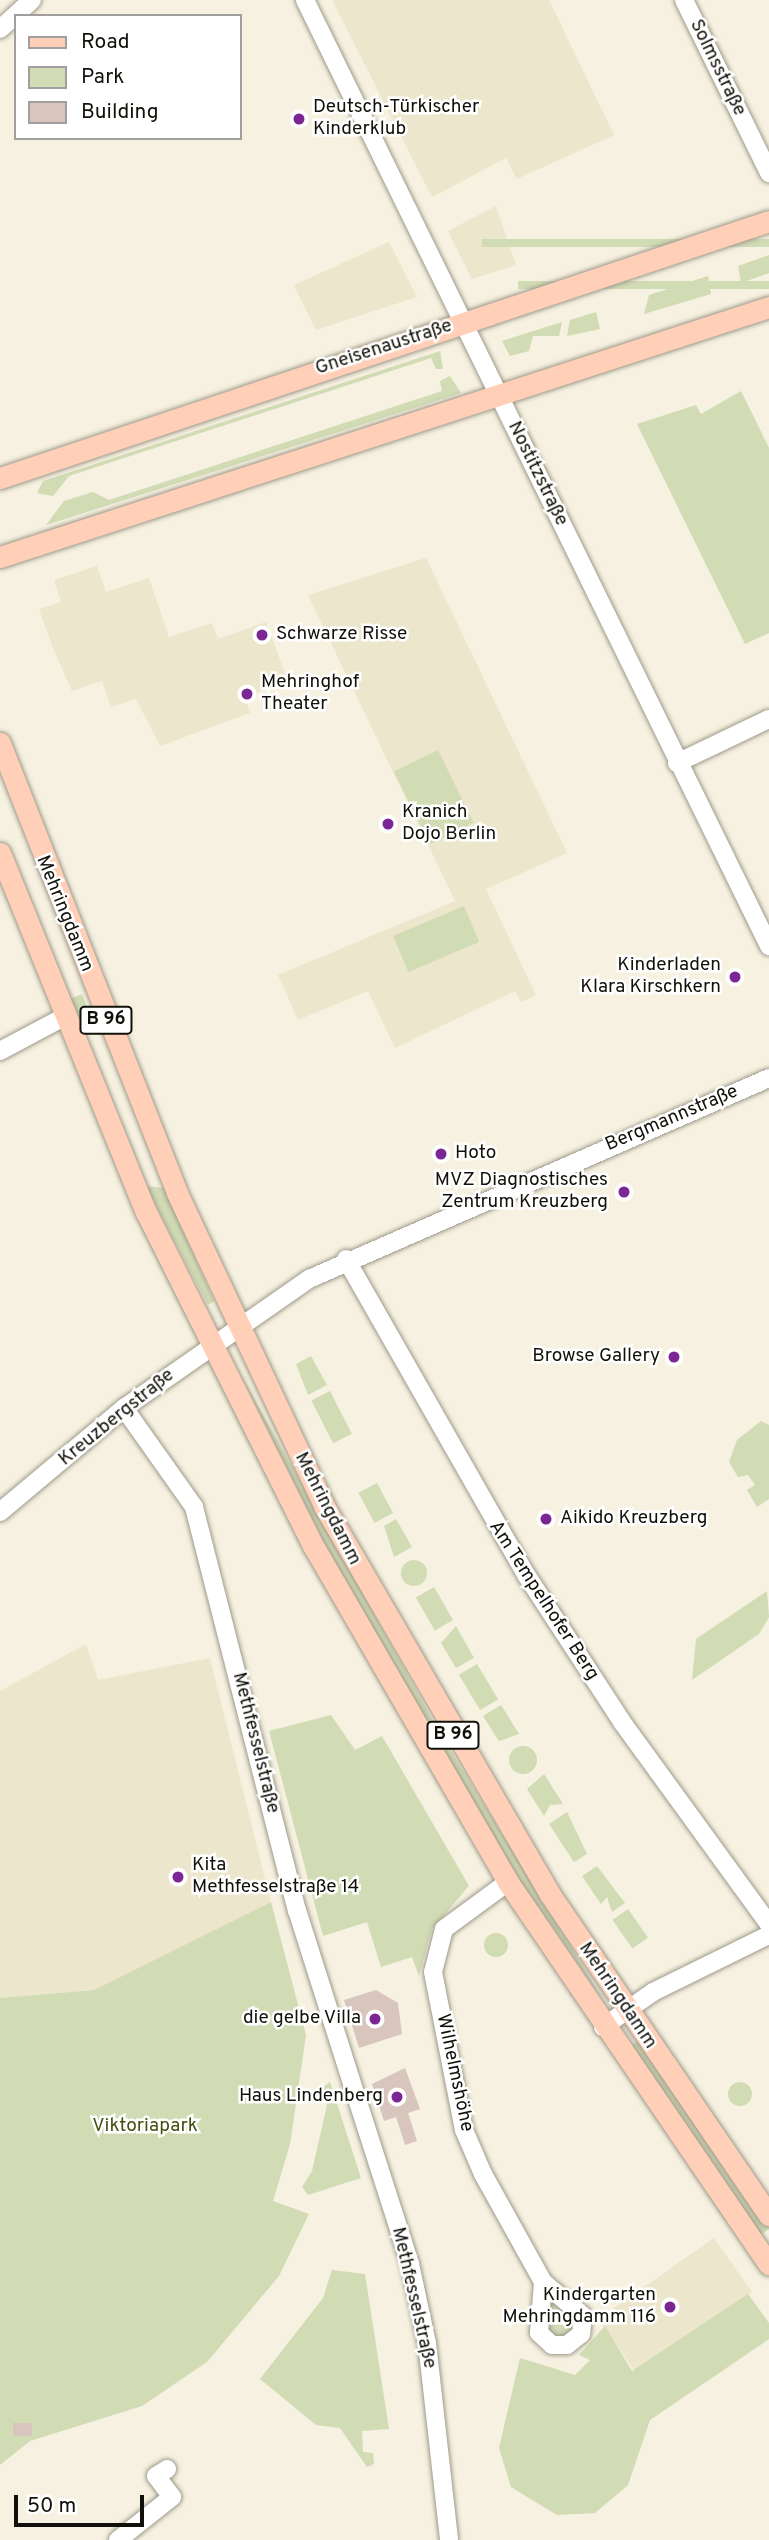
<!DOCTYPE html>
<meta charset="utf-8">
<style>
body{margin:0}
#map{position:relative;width:769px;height:2540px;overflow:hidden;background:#f6f1e0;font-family:Overpass,sans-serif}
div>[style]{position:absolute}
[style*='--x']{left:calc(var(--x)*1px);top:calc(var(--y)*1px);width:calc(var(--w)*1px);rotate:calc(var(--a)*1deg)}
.built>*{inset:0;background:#ece6cd;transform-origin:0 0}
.green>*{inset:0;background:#d1dbb4;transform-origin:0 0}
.round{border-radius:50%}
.building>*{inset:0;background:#d8c5be;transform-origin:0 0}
.roads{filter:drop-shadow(0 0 2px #9e9a8b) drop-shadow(0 0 2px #9e9a8b)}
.minor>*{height:18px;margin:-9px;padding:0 9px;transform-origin:9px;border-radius:9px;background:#fff}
.major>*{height:21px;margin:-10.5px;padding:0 10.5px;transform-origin:10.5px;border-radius:10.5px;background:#ffcfb8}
.dots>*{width:19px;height:19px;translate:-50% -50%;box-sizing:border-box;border:4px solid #fff;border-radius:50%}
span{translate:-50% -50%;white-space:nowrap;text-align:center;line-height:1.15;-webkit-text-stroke:5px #fff;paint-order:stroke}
.shield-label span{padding:2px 5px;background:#fff;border:2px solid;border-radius:5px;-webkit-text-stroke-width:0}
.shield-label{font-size:18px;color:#11100a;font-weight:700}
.street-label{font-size:19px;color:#11100a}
.poi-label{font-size:19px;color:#11100a}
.left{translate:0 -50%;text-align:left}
.right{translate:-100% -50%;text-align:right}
.park-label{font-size:19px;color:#445011}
.legend{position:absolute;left:14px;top:14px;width:228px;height:126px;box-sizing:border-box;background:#fff;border:2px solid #a09f9d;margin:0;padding:9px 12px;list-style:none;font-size:21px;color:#11100a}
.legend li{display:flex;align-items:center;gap:14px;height:35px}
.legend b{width:35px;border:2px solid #a09f9d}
.scale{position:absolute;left:14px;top:2495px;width:130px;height:32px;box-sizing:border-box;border:4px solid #11100a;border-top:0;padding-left:9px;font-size:21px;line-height:24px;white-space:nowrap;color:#11100a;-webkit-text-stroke:5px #fff;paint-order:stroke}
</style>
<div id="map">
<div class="built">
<div style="clip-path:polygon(332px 0,549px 0,614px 135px,517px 179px,506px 158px,432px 197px)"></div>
<div style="clip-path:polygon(496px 206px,516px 265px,472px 279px,448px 231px)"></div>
<div style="clip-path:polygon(389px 242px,417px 297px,316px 330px,294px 285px)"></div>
<div style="clip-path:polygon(426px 558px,567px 853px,486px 889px,536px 995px,521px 1002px,515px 991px,395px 1048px,368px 991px,298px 1020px,278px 975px,455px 901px,308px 595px)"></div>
<div style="clip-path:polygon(97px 566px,106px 592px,149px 578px,169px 637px,212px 623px,218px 639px,266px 622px,287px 679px,245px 698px,250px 713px,160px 746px,136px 699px,111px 707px,102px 681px,72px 691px,53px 648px,39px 609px,61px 602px,54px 580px)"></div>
<div style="clip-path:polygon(86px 1644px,98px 1680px,210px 1658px,271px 1902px,94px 1990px,0 1998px,0 1691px)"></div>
<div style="left:714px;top:2238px;width:66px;height:141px;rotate:55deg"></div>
</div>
<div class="green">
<div style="left:769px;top:239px;width:8px;height:287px;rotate:90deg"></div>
<div style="clip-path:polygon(769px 255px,769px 273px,741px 283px,738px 266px)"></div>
<div style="clip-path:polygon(708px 276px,711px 294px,644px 314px,649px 295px)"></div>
<div style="left:769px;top:281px;width:8px;height:251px;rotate:90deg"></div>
<div style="clip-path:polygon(596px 312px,600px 329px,567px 336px,570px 320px)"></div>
<div style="clip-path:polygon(562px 322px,559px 336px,533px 336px,529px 351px,510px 356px,502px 341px)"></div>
<div style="clip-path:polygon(440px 351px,443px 369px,436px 369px,431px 358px,69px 476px,53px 496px,37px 493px,43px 481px)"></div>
<div style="clip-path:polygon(450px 376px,461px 393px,46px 525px,64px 501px,93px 492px,109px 500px,442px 391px,440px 381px)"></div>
<div style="clip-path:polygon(741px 391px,769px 448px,769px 633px,745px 644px,637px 424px,696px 405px,701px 414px)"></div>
<div style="left:438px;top:750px;width:81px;height:49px;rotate:64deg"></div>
<div style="left:464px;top:906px;width:39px;height:77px;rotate:67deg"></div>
<div style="clip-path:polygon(82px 994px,97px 1033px,79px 1029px,68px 1000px)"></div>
<div style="clip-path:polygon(146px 1186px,164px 1188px,214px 1301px,208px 1305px)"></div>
<div style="clip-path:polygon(311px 1356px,327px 1385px,308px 1395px,296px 1364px)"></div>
<div style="clip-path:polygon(240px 1373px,440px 1733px,604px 2001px,509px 1865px,344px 1585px)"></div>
<div style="left:330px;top:1391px;width:48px;height:21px;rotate:63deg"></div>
<div style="clip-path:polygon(761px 1421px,769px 1425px,769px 1499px,757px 1507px,747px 1490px,755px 1485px,748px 1475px,738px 1477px,729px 1462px,737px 1440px)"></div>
<div style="left:377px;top:1483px;width:34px;height:21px;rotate:62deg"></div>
<div style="clip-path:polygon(396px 1519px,412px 1547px,394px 1557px,384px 1526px)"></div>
<div class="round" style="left:401px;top:1560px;width:26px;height:26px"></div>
<div style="left:434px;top:1587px;width:38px;height:21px;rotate:60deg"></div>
<div style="clip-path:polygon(767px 1591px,769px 1617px,759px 1634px,692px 1680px,696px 1639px)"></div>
<div style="clip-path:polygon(456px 1626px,474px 1658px,456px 1668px,441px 1643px)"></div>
<div style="left:477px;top:1664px;width:41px;height:21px;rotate:59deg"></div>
<div style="clip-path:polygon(501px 1705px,519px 1734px,499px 1741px,483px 1716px)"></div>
<div style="clip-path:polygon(331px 1715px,355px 1750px,382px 1736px,469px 1886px,432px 1929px,419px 1976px,412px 1957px,381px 1967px,367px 1922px,323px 1936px,269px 1731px)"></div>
<div class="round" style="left:509px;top:1746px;width:28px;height:28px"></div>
<div style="clip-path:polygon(544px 1774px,563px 1804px,550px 1805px,544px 1816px,527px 1789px)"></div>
<div style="clip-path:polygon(567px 1812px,587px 1854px,574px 1862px,549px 1824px)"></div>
<div style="clip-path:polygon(597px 1866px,625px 1903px,612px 1912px,607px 1897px,601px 1904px,582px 1876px)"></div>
<div style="clip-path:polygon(271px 1902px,306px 2035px,290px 2144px,273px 2201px,309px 2214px,279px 2276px,207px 2362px,142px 2406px,30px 2441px,0 2465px,0 1998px,94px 1990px)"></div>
<div style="left:628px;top:1909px;width:35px;height:19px;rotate:55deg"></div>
<div class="round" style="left:484px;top:1933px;width:24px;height:24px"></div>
<div style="left:638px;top:2041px;width:229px;height:12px;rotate:55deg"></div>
<div class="round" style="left:728px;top:2082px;width:24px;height:24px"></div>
<div style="clip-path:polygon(330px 2082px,361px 2178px,308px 2195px,302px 2187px,312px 2171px,327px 2105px,323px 2087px)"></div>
<div style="clip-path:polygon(332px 2270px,365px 2274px,389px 2429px,362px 2431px,363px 2452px,373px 2453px,374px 2464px,367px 2467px,340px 2428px,316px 2425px,260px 2379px,323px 2298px)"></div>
<div style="clip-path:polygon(547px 2294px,579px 2322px,568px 2338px,548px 2335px)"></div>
<div style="clip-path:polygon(748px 2294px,769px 2323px,769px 2339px,650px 2420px,628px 2485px,595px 2513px,557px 2515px,511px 2487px,499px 2448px,520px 2358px,575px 2375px,590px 2360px,579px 2355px,605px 2326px,632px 2371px)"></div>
</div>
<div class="building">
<div style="clip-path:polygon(376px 1990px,398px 2003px,402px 2034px,359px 2048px,344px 2000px)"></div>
<div style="clip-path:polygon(405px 2068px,420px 2109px,408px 2113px,417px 2141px,405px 2145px,396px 2117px,384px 2121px,372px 2084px)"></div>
<div style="left:13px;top:2423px;width:19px;height:13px"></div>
</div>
<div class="roads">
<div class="minor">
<div style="--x:305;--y:0;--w:1054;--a:63.87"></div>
<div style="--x:684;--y:0;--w:193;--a:63.8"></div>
<div style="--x:0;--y:29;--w:43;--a:-42.2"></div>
<div style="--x:677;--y:763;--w:102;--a:-25.6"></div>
<div style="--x:0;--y:1051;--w:70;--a:-28"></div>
<div style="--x:346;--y:1259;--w:365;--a:60.3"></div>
<div style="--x:527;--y:1576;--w:174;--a:56.9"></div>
<div style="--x:622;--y:1722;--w:250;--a:54"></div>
<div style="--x:124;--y:1408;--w:121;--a:54.7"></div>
<div style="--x:194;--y:1507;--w:416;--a:75.7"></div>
<div style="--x:297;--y:1910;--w:192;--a:72.4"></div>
<div style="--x:0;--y:1512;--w:162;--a:-40"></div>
<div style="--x:124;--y:1408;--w:226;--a:-34.9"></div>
<div style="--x:309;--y:1279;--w:502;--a:-23.6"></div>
<div style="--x:508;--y:1882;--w:79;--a:143.7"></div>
<div style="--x:444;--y:1929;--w:44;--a:104.3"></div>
<div style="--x:433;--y:1972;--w:161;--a:78.9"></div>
<div style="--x:464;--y:2130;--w:48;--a:66.6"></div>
<div style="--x:483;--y:2174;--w:124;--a:60.9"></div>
<div style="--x:543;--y:2282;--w:52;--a:40.4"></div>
<div style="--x:583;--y:2316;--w:18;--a:96"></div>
<div style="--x:581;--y:2334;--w:18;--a:142"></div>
<div style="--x:567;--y:2345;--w:15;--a:180"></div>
<div style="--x:552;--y:2345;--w:18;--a:-137"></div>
<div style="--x:539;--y:2333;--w:51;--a:-85.5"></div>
<div style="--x:603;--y:2027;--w:61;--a:-35"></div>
<div style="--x:653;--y:1992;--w:129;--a:-26.2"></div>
<div style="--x:358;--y:2102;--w:170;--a:72.2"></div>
<div style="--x:410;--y:2264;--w:81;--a:77.9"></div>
<div style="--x:427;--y:2343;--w:198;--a:83.6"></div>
<div style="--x:118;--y:2540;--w:69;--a:-38.5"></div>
<div style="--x:172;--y:2497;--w:26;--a:-127"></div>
<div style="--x:156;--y:2476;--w:13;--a:-32"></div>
</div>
<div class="major">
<div style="--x:0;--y:478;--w:811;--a:-18.48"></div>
<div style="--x:0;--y:557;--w:809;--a:-18.01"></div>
<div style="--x:0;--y:743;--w:484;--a:68.5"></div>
<div style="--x:177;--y:1193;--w:346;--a:64.8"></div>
<div style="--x:324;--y:1506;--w:448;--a:59.8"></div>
<div style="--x:549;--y:1893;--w:390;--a:55.7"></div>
<div style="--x:0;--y:853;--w:388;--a:67.9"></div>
<div style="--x:146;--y:1212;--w:375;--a:63.4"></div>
<div style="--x:314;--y:1547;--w:387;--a:59.9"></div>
<div style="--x:508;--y:1882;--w:463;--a:55.7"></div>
</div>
</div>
<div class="dots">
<div style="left:299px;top:119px;background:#7c2695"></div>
<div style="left:262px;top:635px;background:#7c2695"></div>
<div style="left:247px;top:694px;background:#7c2695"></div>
<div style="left:388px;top:824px;background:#7c2695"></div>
<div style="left:735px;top:977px;background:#7c2695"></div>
<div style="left:441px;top:1154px;background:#7c2695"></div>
<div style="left:624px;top:1192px;background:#7c2695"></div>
<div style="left:674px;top:1357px;background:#7c2695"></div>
<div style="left:546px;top:1519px;background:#7c2695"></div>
<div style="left:178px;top:1877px;background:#7c2695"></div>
<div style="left:375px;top:2019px;background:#7c2695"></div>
<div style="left:397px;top:2097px;background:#7c2695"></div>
<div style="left:670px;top:2307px;background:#7c2695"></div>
</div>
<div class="shield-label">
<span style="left:106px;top:1020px">B 96</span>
<span style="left:453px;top:1735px">B 96</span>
</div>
<div class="street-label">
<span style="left:717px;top:68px;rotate:64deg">Solmsstraße</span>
<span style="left:384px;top:348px;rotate:-18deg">Gneisenaustraße</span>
<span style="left:537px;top:474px;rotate:64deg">Nostitzstraße</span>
<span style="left:64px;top:914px;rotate:68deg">Mehringdamm</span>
<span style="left:672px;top:1119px;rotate:-23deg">Bergmannstraße</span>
<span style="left:117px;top:1418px;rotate:-39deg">Kreuzbergstraße</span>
<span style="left:327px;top:1509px;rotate:63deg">Mehringdamm</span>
<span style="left:543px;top:1601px;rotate:57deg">Am Tempelhofer Berg</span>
<span style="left:255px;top:1743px;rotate:76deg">Methfesselstraße</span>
<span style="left:617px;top:1996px;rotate:56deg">Mehringdamm</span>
<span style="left:454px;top:2073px;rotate:78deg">Wilhelmshöhe</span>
<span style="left:413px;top:2298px;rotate:77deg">Methfesselstraße</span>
</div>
<div class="poi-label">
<span class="left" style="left:313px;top:119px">Deutsch-Türkischer<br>Kinderklub</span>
<span class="left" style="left:276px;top:635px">Schwarze Risse</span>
<span class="left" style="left:261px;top:694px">Mehringhof<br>Theater</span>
<span class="left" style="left:402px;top:824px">Kranich<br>Dojo Berlin</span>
<span class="right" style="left:721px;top:977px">Kinderladen<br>Klara Kirschkern</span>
<span class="left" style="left:455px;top:1154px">Hoto</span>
<span class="right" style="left:608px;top:1192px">MVZ Diagnostisches<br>Zentrum Kreuzberg</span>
<span class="right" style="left:660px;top:1357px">Browse Gallery</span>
<span class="left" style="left:560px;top:1519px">Aikido Kreuzberg</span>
<span class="left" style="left:192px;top:1877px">Kita<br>Methfesselstraße 14</span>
<span class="right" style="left:361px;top:2019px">die gelbe Villa</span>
<span class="right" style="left:383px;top:2097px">Haus Lindenberg</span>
<span class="right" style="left:656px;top:2307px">Kindergarten<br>Mehringdamm 116</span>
</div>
<div class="park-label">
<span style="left:145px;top:2127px">Viktoriapark</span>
</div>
<ul class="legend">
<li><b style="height:9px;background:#ffcfb8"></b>Road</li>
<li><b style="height:19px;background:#d1dbb4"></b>Park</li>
<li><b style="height:19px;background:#d8c5be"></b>Building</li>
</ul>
<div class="scale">50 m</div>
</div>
